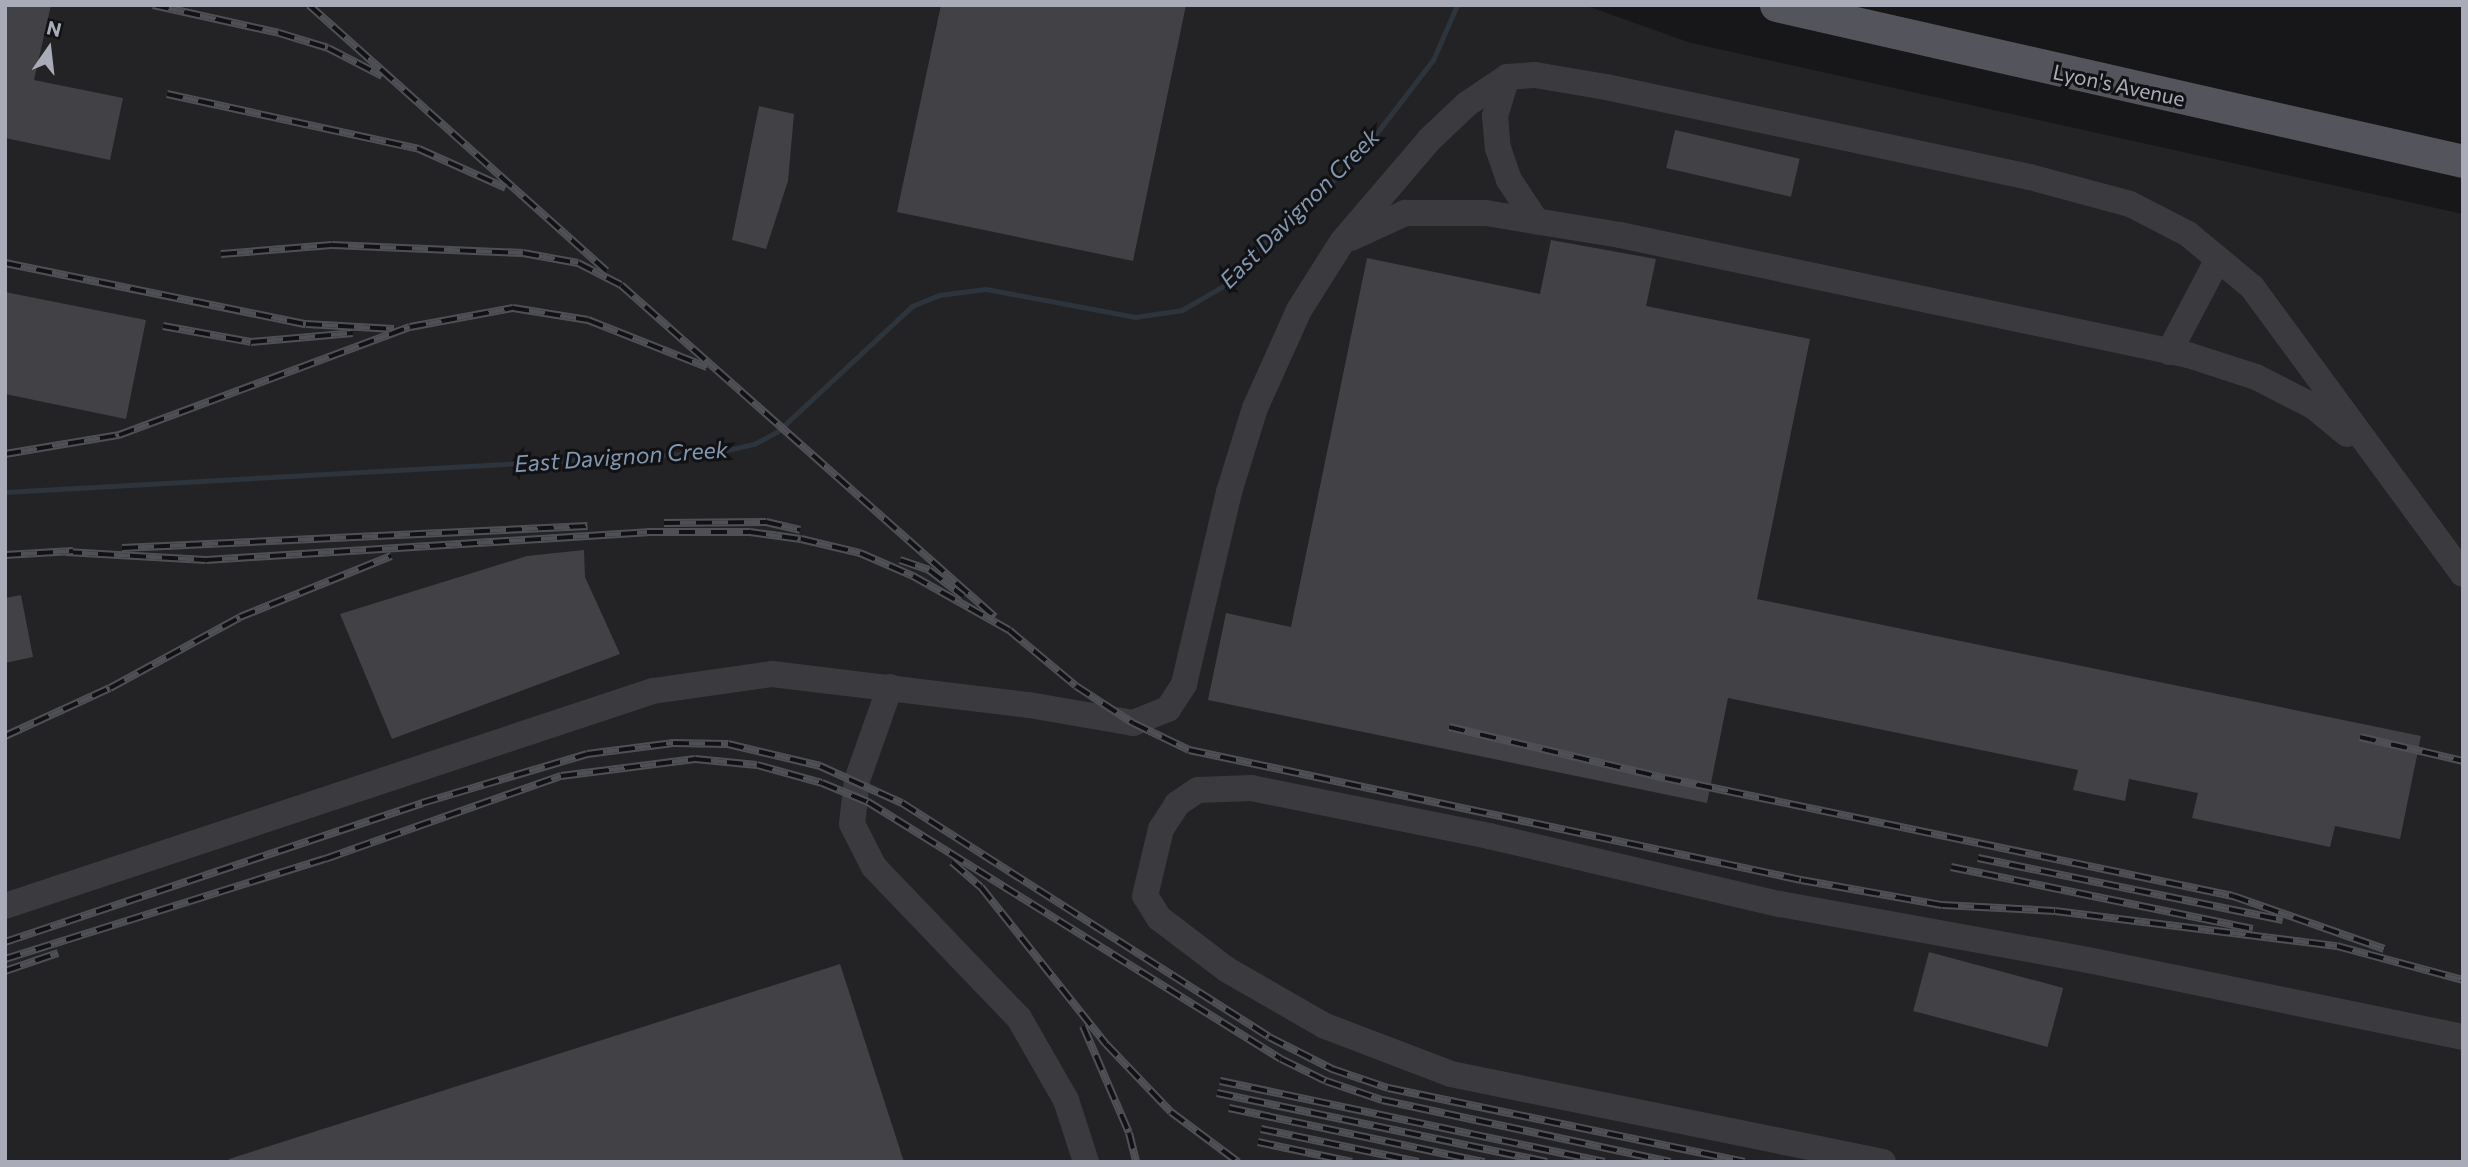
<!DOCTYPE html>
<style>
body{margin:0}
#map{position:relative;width:2468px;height:1167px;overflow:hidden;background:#171719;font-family:Commissioner,sans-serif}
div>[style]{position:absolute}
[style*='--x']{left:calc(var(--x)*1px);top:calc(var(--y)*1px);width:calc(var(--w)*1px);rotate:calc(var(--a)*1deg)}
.built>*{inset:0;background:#232326}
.stream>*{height:5px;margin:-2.5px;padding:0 2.5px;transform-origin:2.5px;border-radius:2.5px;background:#2d343c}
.building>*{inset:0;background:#414146;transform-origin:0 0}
.minor>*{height:26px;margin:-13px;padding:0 13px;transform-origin:13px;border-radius:13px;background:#3a3a3f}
.major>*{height:33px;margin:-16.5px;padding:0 16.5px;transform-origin:16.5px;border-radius:16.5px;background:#54555c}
.rail>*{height:8px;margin-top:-4px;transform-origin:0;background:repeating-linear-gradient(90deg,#121214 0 16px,#4f5056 0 32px);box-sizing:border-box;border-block:2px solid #4f5056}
span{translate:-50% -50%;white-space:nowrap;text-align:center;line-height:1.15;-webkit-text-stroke:6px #121214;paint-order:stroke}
.street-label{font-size:21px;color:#a9acb8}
.water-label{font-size:23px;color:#8297b1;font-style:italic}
.frame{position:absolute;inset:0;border:7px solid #a9acb8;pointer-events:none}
.north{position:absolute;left:14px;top:14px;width:70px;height:70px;-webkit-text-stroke:5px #121214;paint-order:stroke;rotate:14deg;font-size:19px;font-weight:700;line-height:28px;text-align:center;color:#a9acb8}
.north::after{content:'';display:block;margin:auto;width:24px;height:32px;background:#a9acb8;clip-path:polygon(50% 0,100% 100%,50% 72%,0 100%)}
</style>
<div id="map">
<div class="built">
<div style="clip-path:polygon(5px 5px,1584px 5px,1691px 43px,2463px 214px,2463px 1162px,5px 1162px)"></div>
</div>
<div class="stream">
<div style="--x:5;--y:492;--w:715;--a:-3.21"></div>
<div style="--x:719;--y:452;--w:36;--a:-13"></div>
<div style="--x:754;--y:444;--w:26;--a:-28"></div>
<div style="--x:777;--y:432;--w:185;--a:-43"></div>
<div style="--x:912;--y:306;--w:29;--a:-22"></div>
<div style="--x:939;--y:295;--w:47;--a:-7.3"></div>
<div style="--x:986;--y:289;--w:152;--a:10.6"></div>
<div style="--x:1135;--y:317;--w:48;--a:-8.5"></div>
<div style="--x:1182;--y:310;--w:50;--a:-30.2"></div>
<div style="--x:1225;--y:285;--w:27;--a:-54"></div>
<div style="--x:1241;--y:263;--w:96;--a:-40.8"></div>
<div style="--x:1314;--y:200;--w:79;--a:-46"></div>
<div style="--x:1369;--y:143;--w:105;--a:-52.4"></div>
<div style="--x:1433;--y:60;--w:60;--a:-66.4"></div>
</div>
<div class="building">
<div style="clip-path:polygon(5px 5px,51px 5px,34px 80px,123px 98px,110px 160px,5px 138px)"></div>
<div style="clip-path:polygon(941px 5px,1186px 5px,1133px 261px,897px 212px)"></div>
<div style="clip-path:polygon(759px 106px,794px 114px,788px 181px,766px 249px,732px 240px)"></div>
<div style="left:1675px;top:130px;width:128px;height:39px;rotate:13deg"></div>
<div style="clip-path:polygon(1551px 240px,1656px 259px,1646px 306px,1810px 339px,1757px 599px,2421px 736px,2400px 839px,2335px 826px,2330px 847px,2192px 818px,2198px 793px,2129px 779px,2125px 801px,2073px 790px,2078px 770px,1728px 698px,1707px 803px,1208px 700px,1226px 613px,1291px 627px,1367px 258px,1540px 294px)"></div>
<div style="clip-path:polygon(5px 292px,146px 320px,126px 419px,5px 394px)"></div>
<div style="clip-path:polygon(584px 550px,585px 577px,620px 654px,392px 739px,340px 614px,527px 556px)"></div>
<div style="clip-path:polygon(21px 595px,33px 657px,5px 663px,5px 598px)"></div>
<div style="left:1929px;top:952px;width:139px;height:61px;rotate:15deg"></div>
<div style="clip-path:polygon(840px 964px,904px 1162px,230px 1162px,229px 1159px)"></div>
</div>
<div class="minor">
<div style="--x:1507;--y:77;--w:41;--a:107.1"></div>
<div style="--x:1495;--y:116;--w:32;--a:85"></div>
<div style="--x:1498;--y:148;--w:34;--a:71"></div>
<div style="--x:1509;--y:180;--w:50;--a:56.3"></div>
<div style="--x:1351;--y:238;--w:60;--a:-24.8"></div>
<div style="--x:1405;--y:213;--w:81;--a:0"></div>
<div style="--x:1486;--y:213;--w:136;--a:9.3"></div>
<div style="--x:1620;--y:235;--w:581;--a:11.93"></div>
<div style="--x:2188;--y:355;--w:71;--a:17.9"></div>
<div style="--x:2256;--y:377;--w:64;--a:27"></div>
<div style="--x:2313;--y:406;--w:44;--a:39.5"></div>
<div style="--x:2169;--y:352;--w:105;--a:-62.2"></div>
<div style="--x:890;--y:687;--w:99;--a:109.5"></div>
<div style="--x:857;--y:780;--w:44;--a:96.5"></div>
<div style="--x:852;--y:824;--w:48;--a:62.9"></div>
<div style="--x:874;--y:867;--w:209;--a:46.2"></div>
<div style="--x:1019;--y:1018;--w:95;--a:60.2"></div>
<div style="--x:1066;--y:1100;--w:65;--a:72.1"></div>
<div style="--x:5;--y:906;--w:683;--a:-18.36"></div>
<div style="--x:653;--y:691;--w:120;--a:-8.1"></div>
<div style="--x:772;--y:674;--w:259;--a:6.9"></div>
<div style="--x:1029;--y:705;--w:106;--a:9.8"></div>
<div style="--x:1133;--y:723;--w:38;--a:-22"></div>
<div style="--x:1168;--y:709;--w:30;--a:-57"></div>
<div style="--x:1184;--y:684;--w:197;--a:-76.8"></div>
<div style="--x:1229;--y:492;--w:88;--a:-72.8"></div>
<div style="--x:1255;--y:408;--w:107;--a:-65.8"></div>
<div style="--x:1299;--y:310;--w:80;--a:-57.7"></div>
<div style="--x:1342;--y:242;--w:134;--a:-49.5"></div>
<div style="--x:1429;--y:140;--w:52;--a:-43.5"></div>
<div style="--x:1467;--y:104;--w:48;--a:-34"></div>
<div style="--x:1507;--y:77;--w:28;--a:-4"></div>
<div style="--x:1535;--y:75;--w:72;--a:9.6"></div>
<div style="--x:1606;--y:87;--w:433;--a:12"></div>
<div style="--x:2030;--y:177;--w:104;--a:15.1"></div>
<div style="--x:2130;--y:204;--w:65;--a:27.3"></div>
<div style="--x:2188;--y:234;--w:83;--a:39.6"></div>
<div style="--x:2252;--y:287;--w:356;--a:53.7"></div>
<div style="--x:1883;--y:1162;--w:441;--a:-168.5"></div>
<div style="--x:1451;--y:1074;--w:135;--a:-159.1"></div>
<div style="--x:1325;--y:1026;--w:114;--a:-150.1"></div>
<div style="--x:1226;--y:969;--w:84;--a:-142.7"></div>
<div style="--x:1159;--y:918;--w:26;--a:-122"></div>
<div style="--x:1145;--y:896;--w:69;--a:-76.6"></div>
<div style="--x:1161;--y:829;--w:30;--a:-57"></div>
<div style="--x:1177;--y:804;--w:25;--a:-34"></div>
<div style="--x:1198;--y:790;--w:53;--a:-2.2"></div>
<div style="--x:1251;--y:788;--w:243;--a:11.4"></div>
<div style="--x:1489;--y:836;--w:299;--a:13.2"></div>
<div style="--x:1780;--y:904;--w:313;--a:10.3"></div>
<div style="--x:2088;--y:960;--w:383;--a:11.6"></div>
</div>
<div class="major">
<div style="--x:1776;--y:5;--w:704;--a:12.79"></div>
</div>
<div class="rail">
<div style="--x:153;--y:5;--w:129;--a:12.5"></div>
<div style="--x:279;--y:33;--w:51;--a:17"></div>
<div style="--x:328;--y:48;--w:61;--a:27.4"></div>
<div style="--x:309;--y:5;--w:399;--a:41.8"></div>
<div style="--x:167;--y:94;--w:258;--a:12.3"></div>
<div style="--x:419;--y:149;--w:95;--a:24.1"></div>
<div style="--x:221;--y:254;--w:111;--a:-4.6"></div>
<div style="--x:332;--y:245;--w:191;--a:2.4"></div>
<div style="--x:523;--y:253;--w:56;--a:10.3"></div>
<div style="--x:578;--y:263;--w:48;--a:27.1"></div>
<div style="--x:621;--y:285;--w:500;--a:41.6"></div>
<div style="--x:5;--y:263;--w:307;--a:11.5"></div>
<div style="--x:306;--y:324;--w:88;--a:3.3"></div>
<div style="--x:163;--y:326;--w:89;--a:10.3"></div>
<div style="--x:251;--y:342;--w:102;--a:-5"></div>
<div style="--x:5;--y:454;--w:116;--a:-9.5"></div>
<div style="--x:119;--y:435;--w:310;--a:-20.4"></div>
<div style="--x:410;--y:327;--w:105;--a:-10.5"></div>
<div style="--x:513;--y:308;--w:76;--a:9.1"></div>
<div style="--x:588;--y:320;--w:128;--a:21.6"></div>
<div style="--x:664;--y:523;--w:102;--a:-0.6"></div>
<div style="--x:766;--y:522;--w:35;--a:13"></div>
<div style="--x:122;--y:548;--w:466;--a:-2.7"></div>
<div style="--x:66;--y:552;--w:140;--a:3.3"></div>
<div style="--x:206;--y:560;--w:442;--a:-3.6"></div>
<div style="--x:647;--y:532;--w:103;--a:0"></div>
<div style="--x:750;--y:532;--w:51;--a:7.8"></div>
<div style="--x:801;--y:539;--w:61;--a:13.3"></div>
<div style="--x:860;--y:553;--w:58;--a:23.5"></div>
<div style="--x:913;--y:576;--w:110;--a:29.4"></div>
<div style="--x:1009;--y:630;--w:87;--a:39.9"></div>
<div style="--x:1076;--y:686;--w:68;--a:33"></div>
<div style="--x:1133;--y:723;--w:62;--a:25.7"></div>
<div style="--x:1189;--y:750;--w:626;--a:11.99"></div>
<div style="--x:1801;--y:880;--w:143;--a:10.1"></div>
<div style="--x:1942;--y:905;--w:113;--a:3"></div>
<div style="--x:2055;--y:911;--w:284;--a:7.1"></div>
<div style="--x:2337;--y:946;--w:131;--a:15.1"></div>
<div style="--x:5;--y:555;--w:68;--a:-3.4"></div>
<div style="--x:900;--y:560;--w:31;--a:19"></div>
<div style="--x:929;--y:570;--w:43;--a:37.4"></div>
<div style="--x:1449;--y:727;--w:222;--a:13.3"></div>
<div style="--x:1665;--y:778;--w:580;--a:11.74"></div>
<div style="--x:2233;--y:896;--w:160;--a:19.3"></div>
<div style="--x:5;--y:736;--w:115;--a:-24.6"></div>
<div style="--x:110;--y:688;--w:148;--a:-28.6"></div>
<div style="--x:240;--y:617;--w:163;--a:-22"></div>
<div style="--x:2360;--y:737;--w:106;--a:13.1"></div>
<div style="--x:1978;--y:858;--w:311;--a:11.5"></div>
<div style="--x:952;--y:862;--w:38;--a:41"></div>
<div style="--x:981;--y:887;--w:201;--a:51.5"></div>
<div style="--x:1106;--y:1044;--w:94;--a:46.3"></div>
<div style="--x:1171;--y:1112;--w:84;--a:36.7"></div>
<div style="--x:1951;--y:867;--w:308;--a:11.6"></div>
<div style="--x:5;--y:942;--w:440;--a:-18.4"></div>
<div style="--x:422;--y:803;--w:172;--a:-16.5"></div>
<div style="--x:587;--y:754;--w:87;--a:-7.3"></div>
<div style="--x:673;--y:743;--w:55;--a:1"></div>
<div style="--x:728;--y:744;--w:95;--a:13.4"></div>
<div style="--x:820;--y:766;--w:90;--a:24.3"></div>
<div style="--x:902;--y:803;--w:435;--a:32.5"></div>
<div style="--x:1269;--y:1037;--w:71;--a:26.9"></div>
<div style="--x:1332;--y:1069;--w:59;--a:18.7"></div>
<div style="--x:1388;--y:1088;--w:364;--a:11.7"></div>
<div style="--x:5;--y:959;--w:335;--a:-17.4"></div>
<div style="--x:325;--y:859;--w:250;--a:-19.4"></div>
<div style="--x:561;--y:776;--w:135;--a:-7.2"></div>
<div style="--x:695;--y:759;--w:62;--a:5.5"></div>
<div style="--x:757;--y:765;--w:67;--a:15.5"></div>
<div style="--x:822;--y:783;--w:50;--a:22.4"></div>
<div style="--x:868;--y:802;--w:486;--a:31.9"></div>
<div style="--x:1281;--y:1059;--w:50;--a:26.1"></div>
<div style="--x:1326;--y:1081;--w:59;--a:18.7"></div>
<div style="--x:1382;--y:1100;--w:295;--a:12.1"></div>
<div style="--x:5;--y:971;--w:56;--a:-18.8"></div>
<div style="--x:1083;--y:1026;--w:116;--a:66.7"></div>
<div style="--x:1129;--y:1133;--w:30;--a:76"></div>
<div style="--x:1220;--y:1081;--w:393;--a:11.9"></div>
<div style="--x:1217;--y:1093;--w:337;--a:11.8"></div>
<div style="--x:1229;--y:1108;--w:261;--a:12"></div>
<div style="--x:1261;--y:1129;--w:161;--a:11.8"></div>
<div style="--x:1258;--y:1142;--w:96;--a:12"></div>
</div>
<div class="street-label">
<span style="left:2119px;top:85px;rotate:12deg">Lyon's Avenue</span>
</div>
<div class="water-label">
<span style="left:1299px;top:208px;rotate:-45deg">East Davignon Creek</span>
<span style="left:621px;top:456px;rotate:-4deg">East Davignon Creek</span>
</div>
<div class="frame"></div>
<div class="north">N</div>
</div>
